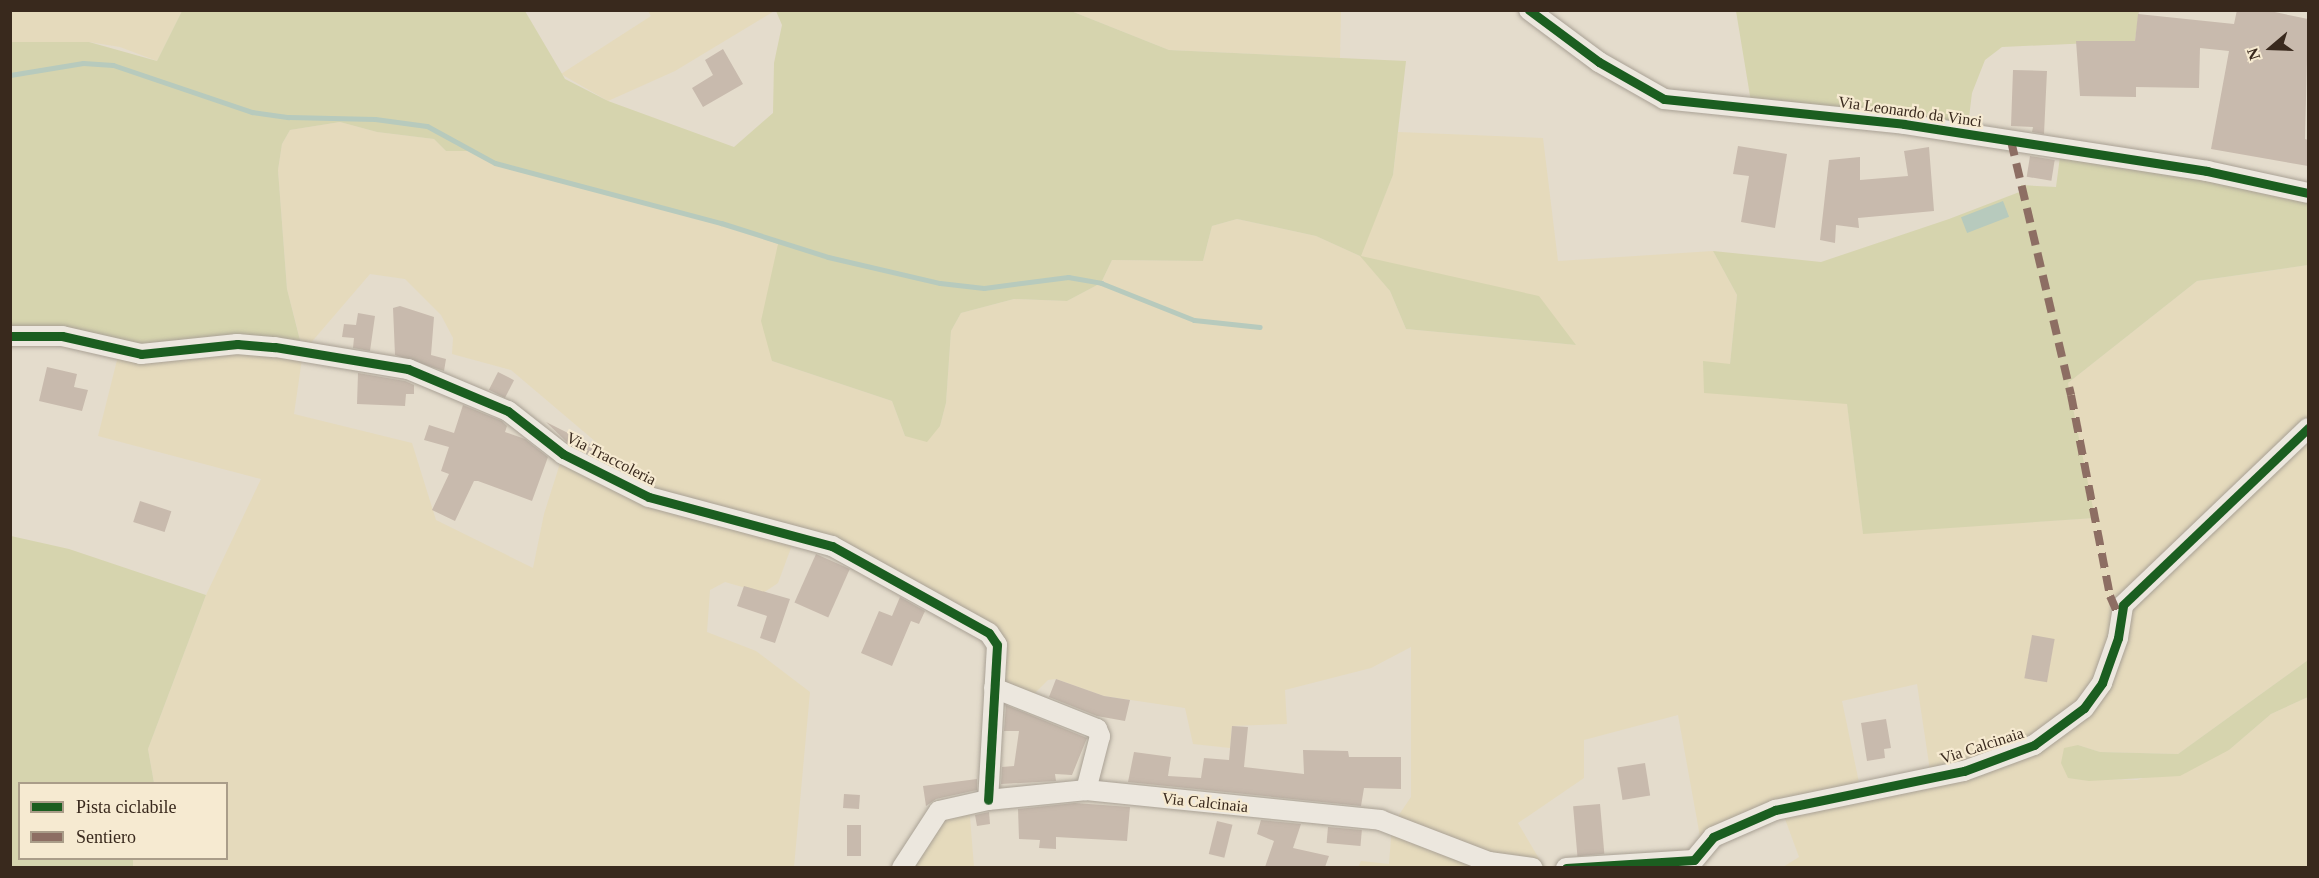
<!DOCTYPE html>
<style>
body{margin:0}
#map{position:relative;width:2319px;height:878px;overflow:hidden;background:#e4dccc;font-family:Georgia,serif}
div>[style]{position:absolute}
[style*='--x']{left:calc(var(--x)*1px);top:calc(var(--y)*1px);width:calc(var(--w)*1px);rotate:calc(var(--a)*1deg)}
.farmland>*{inset:0;background:#e5dabc}
.green>*{inset:0;background:#d6d4ae}
.water>*{inset:0;background:#b7cabd;transform-origin:0 0}
.stream>*{height:5px;margin:-2.5px;padding:0 2.5px;transform-origin:2.5px;border-radius:2.5px;background:#b7cabd}
.building>*{inset:0;background:#c8baad;transform-origin:0 0}
.roads{filter:drop-shadow(0 0 2px #a9a195) drop-shadow(0 0 2px #a9a195)}
.minor>*{height:20px;margin:-10px;padding:0 10px;transform-origin:10px;border-radius:10px;background:#ece7de}
.quiet>*{height:8px;margin-top:-4px;transform-origin:0;background:repeating-linear-gradient(90deg,#8d6e63 0 15px,transparent 0 23px)}
.cycleway>*{height:9px;margin:-4.5px;padding:0 4.5px;transform-origin:4.5px;border-radius:4.5px;background:#1b5e20}
span{translate:-50% -50%;white-space:nowrap;text-align:center;line-height:1.15;-webkit-text-stroke:4.5px #f6ead1;paint-order:stroke}
.street-label{font-size:16px;color:#39291d}
.frame{position:absolute;inset:0;border:12px solid #39291d;pointer-events:none}
.legend{position:absolute;left:18px;top:782px;width:210px;height:78px;box-sizing:border-box;background:#f6ead1;border:2px solid #aa9d89;margin:0;padding:8px 10px;list-style:none;font-size:18px;color:#39291d}
.legend li{display:flex;align-items:center;gap:12px;height:30px}
.legend b{width:30px;border:2px solid #aa9d89}
.north{position:absolute;left:2241px;top:18px;width:60px;height:60px;-webkit-text-stroke:4px #f6ead1;paint-order:stroke;rotate:251deg;font-size:16px;font-weight:700;line-height:24px;text-align:center;color:#39291d}
.north::after{content:'';display:block;margin:auto;width:21px;height:27px;background:#39291d;clip-path:polygon(50% 0,100% 100%,50% 72%,0 100%)}
</style>
<div id="map">
<div class="farmland">
<div style="clip-path:polygon(776px 10px,675px 71px,608px 101px,561px 74px,651px 16px,648px 11px)"></div>
<div style="clip-path:polygon(10px 11px,182px 11px,157px 61px,120px 47px,89px 42px,11px 42px)"></div>
<div style="clip-path:polygon(1071px 11px,1341px 11px,1340px 58px,1169px 50px)"></div>
<div style="clip-path:polygon(evenodd,340px 122px,377px 132px,434px 139px,446px 151px,469px 151px,495px 163px,721px 223px,779px 244px,773px 271px,772px 361px,892px 401px,905px 436px,940px 426px,946px 403px,951px 331px,961px 313px,1014px 299px,1067px 301px,1101px 283px,1112px 260px,1203px 261px,1212px 226px,1237px 219px,1316px 236px,1360px 256px,1393px 175px,1398px 132px,1543px 138px,1558px 261px,1713px 251px,1737px 295px,1730px 364px,1704px 392px,1847px 403px,1863px 533px,2094px 518px,2068px 383px,2197px 281px,2308px 265px,2308px 660px,2178px 754px,2100px 752px,2078px 745px,2068px 778px,2137px 780px,2229px 750px,2271px 714px,2308px 697px,2308px 867px,1783px 867px,1799px 857px,1781px 808px,1703px 853px,1678px 715px,1584px 740px,1584px 778px,1518px 823px,1544px 867px,1358px 867px,1361px 861px,1389px 864px,1392px 825px,1411px 797px,1411px 647px,1371px 668px,1285px 690px,1287px 724px,1232px 726px,1230px 748px,1193px 744px,1185px 708px,1104px 696px,1056px 679px,1048px 680px,1029px 699px,994px 688px,997px 645px,795px 537px,778px 583px,763px 593px,725px 582px,710px 590px,707px 632px,756px 651px,810px 692px,794px 867px,133px 867px,133px 859px,226px 858px,226px 784px,154px 783px,148px 749px,206px 595px,261px 479px,98px 436px,120px 348px,303px 351px,287px 289px,278px 170px,282px 144px,290px 130px,340px 122px,1361px 256px,1576px 345px,1406px 329px,1390px 291px,1361px 256px,340px 122px,370px 274px,405px 279px,441px 315px,453px 338px,452px 354px,511px 370px,603px 448px,591px 468px,563px 454px,544px 514px,533px 568px,436px 520px,412px 443px,294px 414px,303px 352px,370px 274px,340px 122px,1917px 684px,1931px 777px,1861px 792px,1842px 701px,1917px 684px)"></div>
<div style="clip-path:polygon(969px 805px,974px 867px,902px 868px,927px 825px)"></div>
</div>
<div class="green">
<div style="clip-path:polygon(182px 11px,525px 11px,565px 79px,608px 101px,734px 147px,773px 113px,774px 63px,782px 25px,776px 11px,1071px 11px,1169px 50px,1406px 61px,1393px 175px,1361px 256px,1539px 296px,1576px 345px,1406px 329px,1390px 291px,1360px 256px,1316px 236px,1237px 219px,1212px 226px,1203px 261px,1112px 260px,1101px 283px,1067px 301px,1014px 299px,961px 313px,951px 331px,946px 403px,940px 426px,927px 442px,905px 436px,892px 401px,772px 361px,761px 321px,778px 244px,721px 223px,495px 163px,469px 151px,446px 151px,434px 139px,377px 132px,340px 122px,290px 130px,282px 144px,278px 170px,287px 289px,303px 352px,141px 354px,11px 336px,10px 42px,89px 42px,157px 61px)"></div>
<div style="clip-path:polygon(1736px 11px,1736px 10px,2139px 11px,2135px 41px,2002px 47px,1985px 60px,1972px 93px,1967px 134px,1752px 108px)"></div>
<div style="clip-path:polygon(2061px 149px,2308px 193px,2308px 265px,2197px 281px,2068px 383px,2095px 518px,1863px 534px,1847px 404px,1704px 393px,1703px 361px,1730px 364px,1737px 295px,1713px 251px,1821px 262px,1949px 219px,2022px 191px,2021px 185px,2056px 187px)"></div>
<div style="clip-path:polygon(11px 536px,69px 549px,206px 595px,148px 749px,154px 783px,20px 784px,20px 858px,133px 859px,133px 867px,11px 867px)"></div>
<div style="clip-path:polygon(2308px 660px,2308px 697px,2271px 714px,2229px 750px,2180px 776px,2089px 781px,2068px 778px,2061px 763px,2064px 748px,2078px 745px,2100px 752px,2178px 754px)"></div>
</div>
<div class="water">
<div style="left:2003px;top:201px;width:17px;height:45px;rotate:69deg"></div>
</div>
<div class="stream">
<div style="--x:10;--y:75;--w:74;--a:-9.3"></div>
<div style="--x:83;--y:63;--w:30;--a:4"></div>
<div style="--x:113;--y:65;--w:147;--a:18.7"></div>
<div style="--x:252;--y:112;--w:37;--a:8"></div>
<div style="--x:289;--y:117;--w:86;--a:1.3"></div>
<div style="--x:375;--y:119;--w:52;--a:7.7"></div>
<div style="--x:427;--y:126;--w:77;--a:28.6"></div>
<div style="--x:495;--y:163;--w:234;--a:14.9"></div>
<div style="--x:721;--y:223;--w:112;--a:17.6"></div>
<div style="--x:828;--y:257;--w:115;--a:13.1"></div>
<div style="--x:940;--y:283;--w:44;--a:6.5"></div>
<div style="--x:984;--y:288;--w:85;--a:-7.5"></div>
<div style="--x:1068;--y:277;--w:34;--a:10"></div>
<div style="--x:1101;--y:283;--w:100;--a:21.7"></div>
<div style="--x:1194;--y:320;--w:66;--a:6.1"></div>
</div>
<div class="building">
<div style="clip-path:polygon(2237px 10px,2265px 10px,2308px 19px,2305px 139px,2308px 140px,2308px 166px,2211px 149px,2229px 51px,2200px 48px,2199px 88px,2136px 87px,2136px 97px,2080px 96px,2076px 41px,2135px 41px,2138px 14px,2234px 24px)"></div>
<div style="clip-path:polygon(723px 49px,743px 84px,703px 107px,692px 88px,713px 75px,705px 60px)"></div>
<div style="clip-path:polygon(2013px 70px,2047px 71px,2044px 134px,2032px 132px,2033px 127px,2011px 126px)"></div>
<div style="clip-path:polygon(1738px 146px,1787px 154px,1775px 228px,1741px 222px,1749px 176px,1733px 174px)"></div>
<div style="clip-path:polygon(1929px 147px,1934px 211px,1858px 218px,1859px 228px,1836px 225px,1835px 243px,1820px 240px,1829px 160px,1860px 157px,1860px 180px,1908px 176px,1904px 151px)"></div>
<div style="left:2030px;top:156px;width:25px;height:21px;rotate:9deg"></div>
<div style="clip-path:polygon(400px 306px,434px 317px,431px 355px,446px 359px,444px 371px,395px 355px,393px 308px)"></div>
<div style="clip-path:polygon(358px 313px,375px 316px,370px 351px,353px 348px,354px 338px,342px 337px,344px 324px,356px 325px)"></div>
<div style="clip-path:polygon(47px 367px,77px 374px,74px 387px,88px 390px,82px 411px,39px 401px)"></div>
<div style="left:498px;top:372px;width:18px;height:20px;rotate:27deg"></div>
<div style="clip-path:polygon(358px 373px,405px 381px,414px 385px,414px 394px,406px 394px,405px 406px,357px 404px)"></div>
<div style="clip-path:polygon(463px 405px,502px 421px,507px 426px,505px 432px,525px 439px,548px 457px,532px 501px,478px 481px,474px 481px,455px 521px,432px 510px,449px 474px,441px 471px,449px 447px,424px 440px,429px 425px,454px 433px)"></div>
<div style="clip-path:polygon(546px 422px,594px 446px,590px 454px,569px 444px)"></div>
<div style="left:140px;top:501px;width:33px;height:22px;rotate:18deg"></div>
<div style="left:816px;top:554px;width:37px;height:53px;rotate:24deg"></div>
<div style="clip-path:polygon(744px 586px,790px 599px,775px 643px,760px 638px,767px 616px,737px 606px)"></div>
<div style="clip-path:polygon(900px 597px,925px 611px,919px 624px,911px 621px,892px 666px,861px 653px,879px 611px,892px 616px)"></div>
<div style="left:2032px;top:635px;width:23px;height:44px;rotate:10deg"></div>
<div style="clip-path:polygon(1056px 679px,1104px 696px,1130px 700px,1125px 721px,1097px 716px,1049px 697px)"></div>
<div style="clip-path:polygon(1006px 705px,1087px 738px,1072px 775px,1055px 774px,1056px 781px,1001px 784px,1002px 767px,1014px 766px,1019px 731px,1004px 731px)"></div>
<div style="clip-path:polygon(1886px 719px,1891px 748px,1884px 749px,1885px 758px,1867px 761px,1861px 723px)"></div>
<div style="clip-path:polygon(1232px 726px,1248px 727px,1244px 767px,1304px 774px,1303px 750px,1348px 751px,1349px 757px,1401px 757px,1401px 789px,1364px 788px,1361px 806px,1128px 782px,1134px 752px,1171px 757px,1168px 776px,1201px 778px,1204px 758px,1229px 760px)"></div>
<div style="left:1645px;top:763px;width:33px;height:28px;rotate:81deg"></div>
<div style="clip-path:polygon(977px 779px,977px 790px,936px 799px,926px 806px,923px 786px)"></div>
<div style="left:844px;top:794px;width:16px;height:14px;rotate:4deg"></div>
<div style="clip-path:polygon(1075px 803px,1130px 807px,1127px 841px,1056px 837px,1056px 849px,1039px 848px,1040px 840px,1019px 839px,1018px 809px)"></div>
<div style="left:1600px;top:804px;width:50px;height:27px;rotate:85deg"></div>
<div style="clip-path:polygon(989px 812px,990px 824px,977px 826px,975px 815px)"></div>
<div style="clip-path:polygon(1261px 820px,1301px 824px,1293px 848px,1329px 856px,1325px 867px,1265px 867px,1274px 841px,1257px 834px)"></div>
<div style="left:1217px;top:821px;width:16px;height:34px;rotate:14deg"></div>
<div style="left:861px;top:825px;width:31px;height:14px;rotate:90deg"></div>
<div style="left:1328px;top:827px;width:34px;height:16px;rotate:5deg"></div>
</div>
<div class="roads">
<div class="minor">
<div style="--x:1529;--y:10;--w:87;--a:36.6"></div>
<div style="--x:1599;--y:62;--w:75;--a:29.6"></div>
<div style="--x:1664;--y:99;--w:241;--a:5.9"></div>
<div style="--x:1904;--y:124;--w:307;--a:8.8"></div>
<div style="--x:2207;--y:171;--w:103;--a:12.3"></div>
<div style="--x:10;--y:336;--w:52;--a:0"></div>
<div style="--x:62;--y:336;--w:81;--a:12.8"></div>
<div style="--x:141;--y:354;--w:97;--a:-5.9"></div>
<div style="--x:237;--y:344;--w:38;--a:5"></div>
<div style="--x:275;--y:347;--w:135;--a:9.4"></div>
<div style="--x:408;--y:369;--w:108;--a:22.8"></div>
<div style="--x:508;--y:411;--w:70;--a:38"></div>
<div style="--x:563;--y:454;--w:96;--a:26.6"></div>
<div style="--x:649;--y:497;--w:189;--a:15"></div>
<div style="--x:832;--y:546;--w:179;--a:29"></div>
<div style="--x:989;--y:633;--w:14;--a:56"></div>
<div style="--x:997;--y:645;--w:155;--a:93.3"></div>
<div style="--x:994;--y:688;--w:111;--a:21.7"></div>
<div style="--x:1097;--y:729;--w:8;--a:67"></div>
<div style="--x:1100;--y:736;--w:56;--a:104.5"></div>
<div style="--x:902;--y:868;--w:68;--a:-57"></div>
<div style="--x:939;--y:811;--w:50;--a:-12.7"></div>
<div style="--x:988;--y:800;--w:99;--a:-5.8"></div>
<div style="--x:1086;--y:790;--w:296;--a:5.8"></div>
<div style="--x:1380;--y:820;--w:117;--a:21.1"></div>
<div style="--x:1489;--y:862;--w:44;--a:7.8"></div>
<div style="--x:1566;--y:868;--w:128;--a:-3.6"></div>
<div style="--x:1694;--y:860;--w:30;--a:-50"></div>
<div style="--x:1713;--y:837;--w:68;--a:-23.5"></div>
<div style="--x:1775;--y:810;--w:193;--a:-11.7"></div>
<div style="--x:1964;--y:771;--w:75;--a:-20.4"></div>
<div style="--x:2034;--y:745;--w:62;--a:-36.5"></div>
<div style="--x:2084;--y:708;--w:31;--a:-54"></div>
<div style="--x:2102;--y:683;--w:48;--a:-70.4"></div>
<div style="--x:2118;--y:638;--w:33;--a:-81"></div>
<div style="--x:2123;--y:605;--w:256;--a:-43.7"></div>
</div>
</div>
<div class="quiet">
<div style="--x:2011;--y:141;--w:261;--a:76.7"></div>
<div style="--x:2071;--y:395;--w:205;--a:79"></div>
<div style="--x:2110;--y:596;--w:22;--a:66"></div>
</div>
<div class="cycleway">
<div style="--x:1529;--y:10;--w:87;--a:36.6"></div>
<div style="--x:1599;--y:62;--w:75;--a:29.6"></div>
<div style="--x:1664;--y:99;--w:241;--a:5.9"></div>
<div style="--x:1904;--y:124;--w:307;--a:8.8"></div>
<div style="--x:2207;--y:171;--w:103;--a:12.3"></div>
<div style="--x:10;--y:336;--w:52;--a:0"></div>
<div style="--x:62;--y:336;--w:81;--a:12.8"></div>
<div style="--x:141;--y:354;--w:97;--a:-5.9"></div>
<div style="--x:237;--y:344;--w:38;--a:5"></div>
<div style="--x:275;--y:347;--w:135;--a:9.4"></div>
<div style="--x:408;--y:369;--w:108;--a:22.8"></div>
<div style="--x:508;--y:411;--w:70;--a:38"></div>
<div style="--x:563;--y:454;--w:96;--a:26.6"></div>
<div style="--x:649;--y:497;--w:189;--a:15"></div>
<div style="--x:832;--y:546;--w:179;--a:29"></div>
<div style="--x:989;--y:633;--w:14;--a:56"></div>
<div style="--x:997;--y:645;--w:155;--a:93.3"></div>
<div style="--x:1566;--y:868;--w:128;--a:-3.6"></div>
<div style="--x:1694;--y:860;--w:30;--a:-50"></div>
<div style="--x:1713;--y:837;--w:68;--a:-23.5"></div>
<div style="--x:1775;--y:810;--w:193;--a:-11.7"></div>
<div style="--x:1964;--y:771;--w:75;--a:-20.4"></div>
<div style="--x:2034;--y:745;--w:62;--a:-36.5"></div>
<div style="--x:2084;--y:708;--w:31;--a:-54"></div>
<div style="--x:2102;--y:683;--w:48;--a:-70.4"></div>
<div style="--x:2118;--y:638;--w:33;--a:-81"></div>
<div style="--x:2123;--y:605;--w:256;--a:-43.7"></div>
</div>
<div class="street-label">
<span style="left:1910px;top:112px;rotate:8deg">Via Leonardo da Vinci</span>
<span style="left:611px;top:459px;rotate:27deg">Via Traccoleria</span>
<span style="left:1982px;top:746px;rotate:-18deg">Via Calcinaia</span>
<span style="left:1205px;top:803px;rotate:6deg">Via Calcinaia</span>
</div>
<div class="frame"></div>
<ul class="legend">
<li><b style="height:8px;background:#1b5e20"></b>Pista ciclabile</li>
<li><b style="height:8px;background:#8d6e63"></b>Sentiero</li>
</ul>
<div class="north">N</div>
</div>
